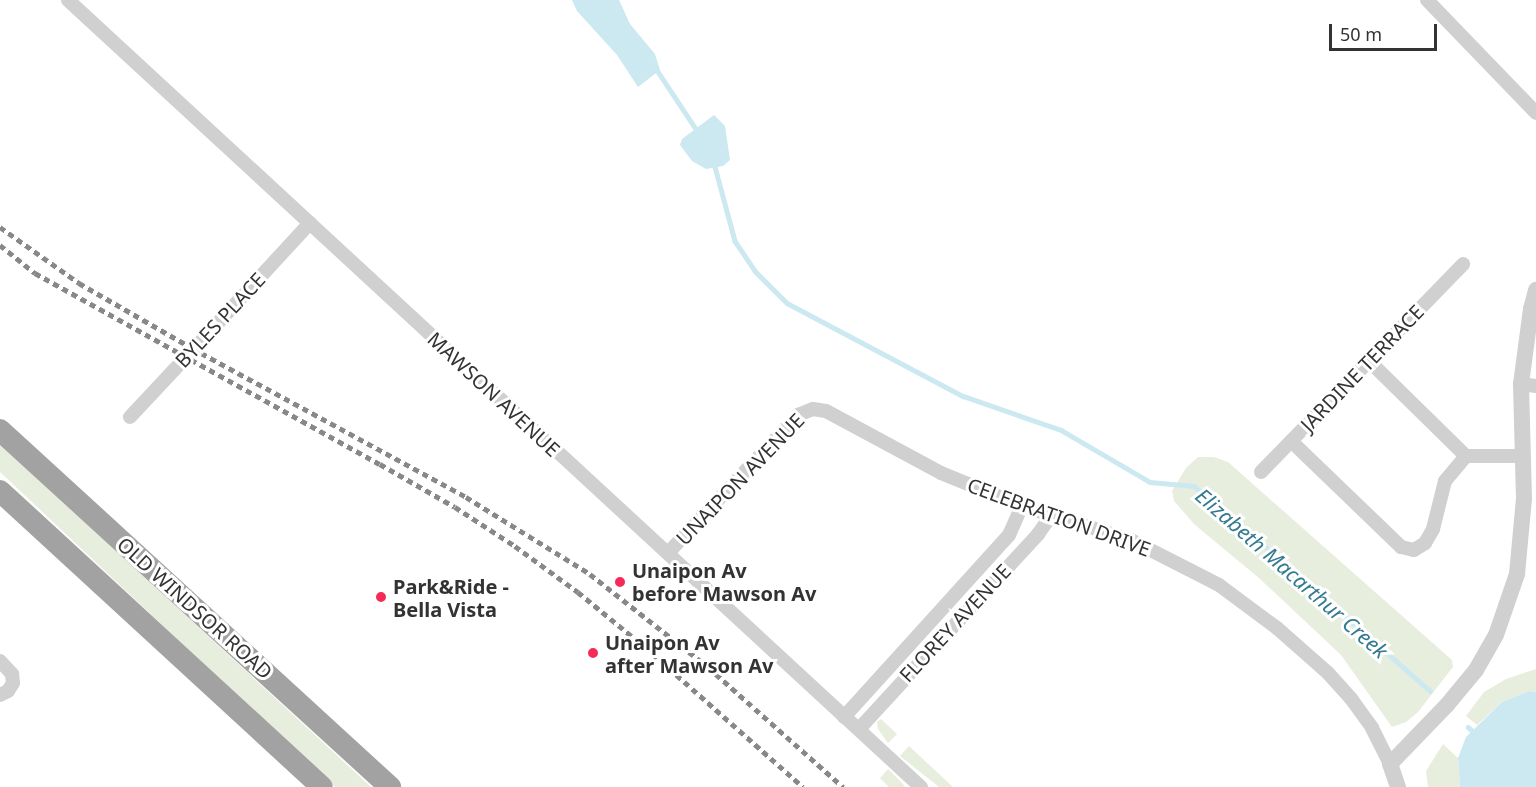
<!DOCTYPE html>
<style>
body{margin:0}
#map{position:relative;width:1536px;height:787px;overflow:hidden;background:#fff;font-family:"Noto Sans",sans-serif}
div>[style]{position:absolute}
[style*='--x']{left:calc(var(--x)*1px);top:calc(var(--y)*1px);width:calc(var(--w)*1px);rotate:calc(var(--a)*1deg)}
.green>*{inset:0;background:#e8eede}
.water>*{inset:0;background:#cce8f1}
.stream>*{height:4.5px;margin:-2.25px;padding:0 2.25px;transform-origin:2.25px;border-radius:2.25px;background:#cce8f1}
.minor>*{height:14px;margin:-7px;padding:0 7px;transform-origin:7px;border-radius:7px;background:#d0d0d0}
.tertiary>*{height:16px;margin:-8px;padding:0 8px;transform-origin:8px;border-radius:8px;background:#d0d0d0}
.trunk>*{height:22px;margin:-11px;padding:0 11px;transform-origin:11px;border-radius:11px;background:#a2a2a2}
.rail>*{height:4.5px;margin-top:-2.25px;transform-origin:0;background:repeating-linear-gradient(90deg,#888 0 6px,transparent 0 10.5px)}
.minor-bridge>*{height:14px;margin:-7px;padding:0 7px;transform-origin:7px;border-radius:7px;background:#d0d0d0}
.dots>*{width:16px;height:16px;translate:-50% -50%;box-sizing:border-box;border:3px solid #fff;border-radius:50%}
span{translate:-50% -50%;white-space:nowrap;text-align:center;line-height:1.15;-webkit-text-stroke:6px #fff;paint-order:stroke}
.street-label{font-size:20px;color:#333}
.poi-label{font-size:20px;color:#333;font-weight:700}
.left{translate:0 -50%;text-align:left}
.water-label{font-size:21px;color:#337a90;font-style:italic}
.scale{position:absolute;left:1329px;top:24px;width:108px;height:27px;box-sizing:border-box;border:3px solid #333;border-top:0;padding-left:8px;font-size:18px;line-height:21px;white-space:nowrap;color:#333;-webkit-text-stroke:4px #fff;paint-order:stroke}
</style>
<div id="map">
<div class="green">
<div style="clip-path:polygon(0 443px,247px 672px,371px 787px,335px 787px,298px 753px,0 472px)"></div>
<div style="clip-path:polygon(1198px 457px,1214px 457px,1228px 462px,1452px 660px,1453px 667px,1418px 712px,1406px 722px,1392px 727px,1341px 655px,1259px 578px,1195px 525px,1174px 501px,1172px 491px,1186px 468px)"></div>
<div style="clip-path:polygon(1536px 669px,1536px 692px,1529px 691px,1502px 702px,1477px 725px,1466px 716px,1484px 692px,1506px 679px)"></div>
<div style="clip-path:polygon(881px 719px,897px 734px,888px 743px,878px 729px,877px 722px)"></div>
<div style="clip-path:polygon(1443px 744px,1458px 758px,1460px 787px,1428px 787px,1426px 771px)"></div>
<div style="clip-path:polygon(909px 746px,953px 787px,939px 787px,900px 756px)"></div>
<div style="clip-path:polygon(888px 769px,902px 783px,905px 787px,889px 787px,880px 778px)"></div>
</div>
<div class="water">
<div style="clip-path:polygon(572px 0,619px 0,630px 24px,655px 54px,660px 70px,638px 87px,617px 55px,577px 11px)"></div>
<div style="clip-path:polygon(714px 115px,725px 126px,730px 160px,723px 166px,706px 169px,692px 161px,680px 145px,682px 139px)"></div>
<div style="clip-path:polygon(1529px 691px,1536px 692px,1536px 787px,1460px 787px,1458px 758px,1466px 737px,1502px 702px)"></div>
</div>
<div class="stream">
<div style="--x:655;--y:67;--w:78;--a:56.5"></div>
<div style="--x:714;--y:163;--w:81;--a:74.9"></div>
<div style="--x:735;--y:241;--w:36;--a:56"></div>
<div style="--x:755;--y:271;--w:45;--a:45"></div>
<div style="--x:787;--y:303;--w:199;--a:27.9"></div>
<div style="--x:963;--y:396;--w:104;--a:19.1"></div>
<div style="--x:1061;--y:430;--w:103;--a:30.3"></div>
<div style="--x:1150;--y:482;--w:44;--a:5.2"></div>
<div style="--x:1194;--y:486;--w:121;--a:40.3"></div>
<div style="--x:1286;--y:564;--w:192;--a:41.4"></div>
<div style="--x:1468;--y:727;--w:11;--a:41"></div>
</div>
<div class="minor">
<div style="--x:68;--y:0;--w:1161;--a:42.7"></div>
<div style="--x:1427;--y:0;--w:157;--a:46"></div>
<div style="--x:205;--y:337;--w:155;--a:-47.4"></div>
<div style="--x:1369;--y:361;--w:136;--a:44.4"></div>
<div style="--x:1466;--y:456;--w:56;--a:0"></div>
<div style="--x:1521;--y:384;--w:15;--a:8"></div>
<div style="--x:130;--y:417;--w:64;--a:-46.9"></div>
<div style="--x:1291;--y:441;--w:153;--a:43.9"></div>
<div style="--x:1401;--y:547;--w:13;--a:13"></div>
<div style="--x:1414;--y:550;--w:13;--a:-32"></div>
<div style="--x:1425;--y:543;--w:16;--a:-60"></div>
<div style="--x:1433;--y:529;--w:49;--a:-76"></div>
<div style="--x:1445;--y:481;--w:33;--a:-50"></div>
<div style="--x:1261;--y:472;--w:290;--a:-45.8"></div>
<div style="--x:668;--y:553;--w:190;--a:-46.7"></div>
<div style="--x:798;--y:415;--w:16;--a:-22"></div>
<div style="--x:813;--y:409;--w:13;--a:9"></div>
<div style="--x:826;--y:411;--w:131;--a:28.3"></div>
<div style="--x:941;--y:473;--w:87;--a:22.2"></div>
<div style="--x:1022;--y:506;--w:114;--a:17.3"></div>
<div style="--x:1131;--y:540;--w:99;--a:27.1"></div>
<div style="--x:1219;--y:585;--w:72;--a:36.6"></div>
<div style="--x:1277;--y:628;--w:68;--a:41.4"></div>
<div style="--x:1328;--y:673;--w:36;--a:48"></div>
<div style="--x:1352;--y:700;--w:34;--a:54"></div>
<div style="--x:1372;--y:728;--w:40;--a:63.4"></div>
<div style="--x:0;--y:661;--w:18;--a:47"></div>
<div style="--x:12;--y:674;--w:9;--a:84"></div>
<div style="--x:13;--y:683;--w:9;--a:122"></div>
<div style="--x:8;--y:691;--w:9;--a:153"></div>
<div style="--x:844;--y:717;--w:246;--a:-47.8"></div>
<div style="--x:1009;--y:535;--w:32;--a:-66"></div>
<div style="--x:859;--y:729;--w:265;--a:-47.4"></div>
<div style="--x:1038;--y:534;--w:22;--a:-54"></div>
</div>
<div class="tertiary">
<div style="--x:1398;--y:787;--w:24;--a:-109"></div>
<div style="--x:1390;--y:764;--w:82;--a:-46"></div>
<div style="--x:1447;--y:705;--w:45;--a:-50.4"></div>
<div style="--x:1476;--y:670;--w:40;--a:-60.3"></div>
<div style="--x:1496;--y:635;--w:65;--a:-71"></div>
<div style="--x:1517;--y:574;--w:75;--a:-84.7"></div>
<div style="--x:1524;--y:499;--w:115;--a:-91.5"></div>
<div style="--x:1521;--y:384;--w:76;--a:-82.4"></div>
<div style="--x:1531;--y:309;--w:20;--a:-75"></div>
</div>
<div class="trunk">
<div style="--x:0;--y:430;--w:529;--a:42.47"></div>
<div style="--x:0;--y:491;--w:437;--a:42.6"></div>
</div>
<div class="rail">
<div style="--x:0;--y:227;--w:97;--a:35.3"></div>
<div style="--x:79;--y:283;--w:130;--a:29.9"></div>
<div style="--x:192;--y:348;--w:312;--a:28.5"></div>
<div style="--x:466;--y:497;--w:146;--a:31.8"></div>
<div style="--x:590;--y:574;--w:150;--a:38.2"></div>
<div style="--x:708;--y:667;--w:181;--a:41.6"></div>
<div style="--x:0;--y:245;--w:45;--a:38.7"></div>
<div style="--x:35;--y:273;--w:394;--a:29"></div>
<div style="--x:380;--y:464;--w:86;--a:29.8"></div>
<div style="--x:455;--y:507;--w:72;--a:33"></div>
<div style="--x:515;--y:546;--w:78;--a:36.1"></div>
<div style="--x:578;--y:592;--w:87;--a:39.4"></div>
<div style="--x:645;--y:647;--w:211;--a:41.5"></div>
</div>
<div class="minor-bridge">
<div style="--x:174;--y:370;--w:45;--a:-46.8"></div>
</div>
<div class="dots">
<div style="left:620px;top:582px;background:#f52a57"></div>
<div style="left:381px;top:597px;background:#f52a57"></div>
<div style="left:593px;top:653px;background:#f52a57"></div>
</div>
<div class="street-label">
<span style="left:220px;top:320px;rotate:-47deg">BYLES PLACE</span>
<span style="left:1362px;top:368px;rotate:-46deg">JARDINE TERRACE</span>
<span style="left:494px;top:394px;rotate:43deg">MAWSON AVENUE</span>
<span style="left:740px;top:479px;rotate:-46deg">UNAIPON AVENUE</span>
<span style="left:1059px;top:517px;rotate:20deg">CELEBRATION DRIVE</span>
<span style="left:195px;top:608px;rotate:42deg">OLD WINDSOR ROAD</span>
<span style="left:955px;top:623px;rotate:-47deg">FLOREY AVENUE</span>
</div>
<div class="poi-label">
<span class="left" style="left:632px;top:582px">Unaipon Av<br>before Mawson Av</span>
<span class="left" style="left:393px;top:598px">Park&amp;Ride -<br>Bella Vista</span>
<span class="left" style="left:605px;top:654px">Unaipon Av<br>after Mawson Av</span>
</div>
<div class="water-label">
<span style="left:1292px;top:573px;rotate:41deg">Elizabeth Macarthur Creek</span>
</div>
<div class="scale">50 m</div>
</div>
